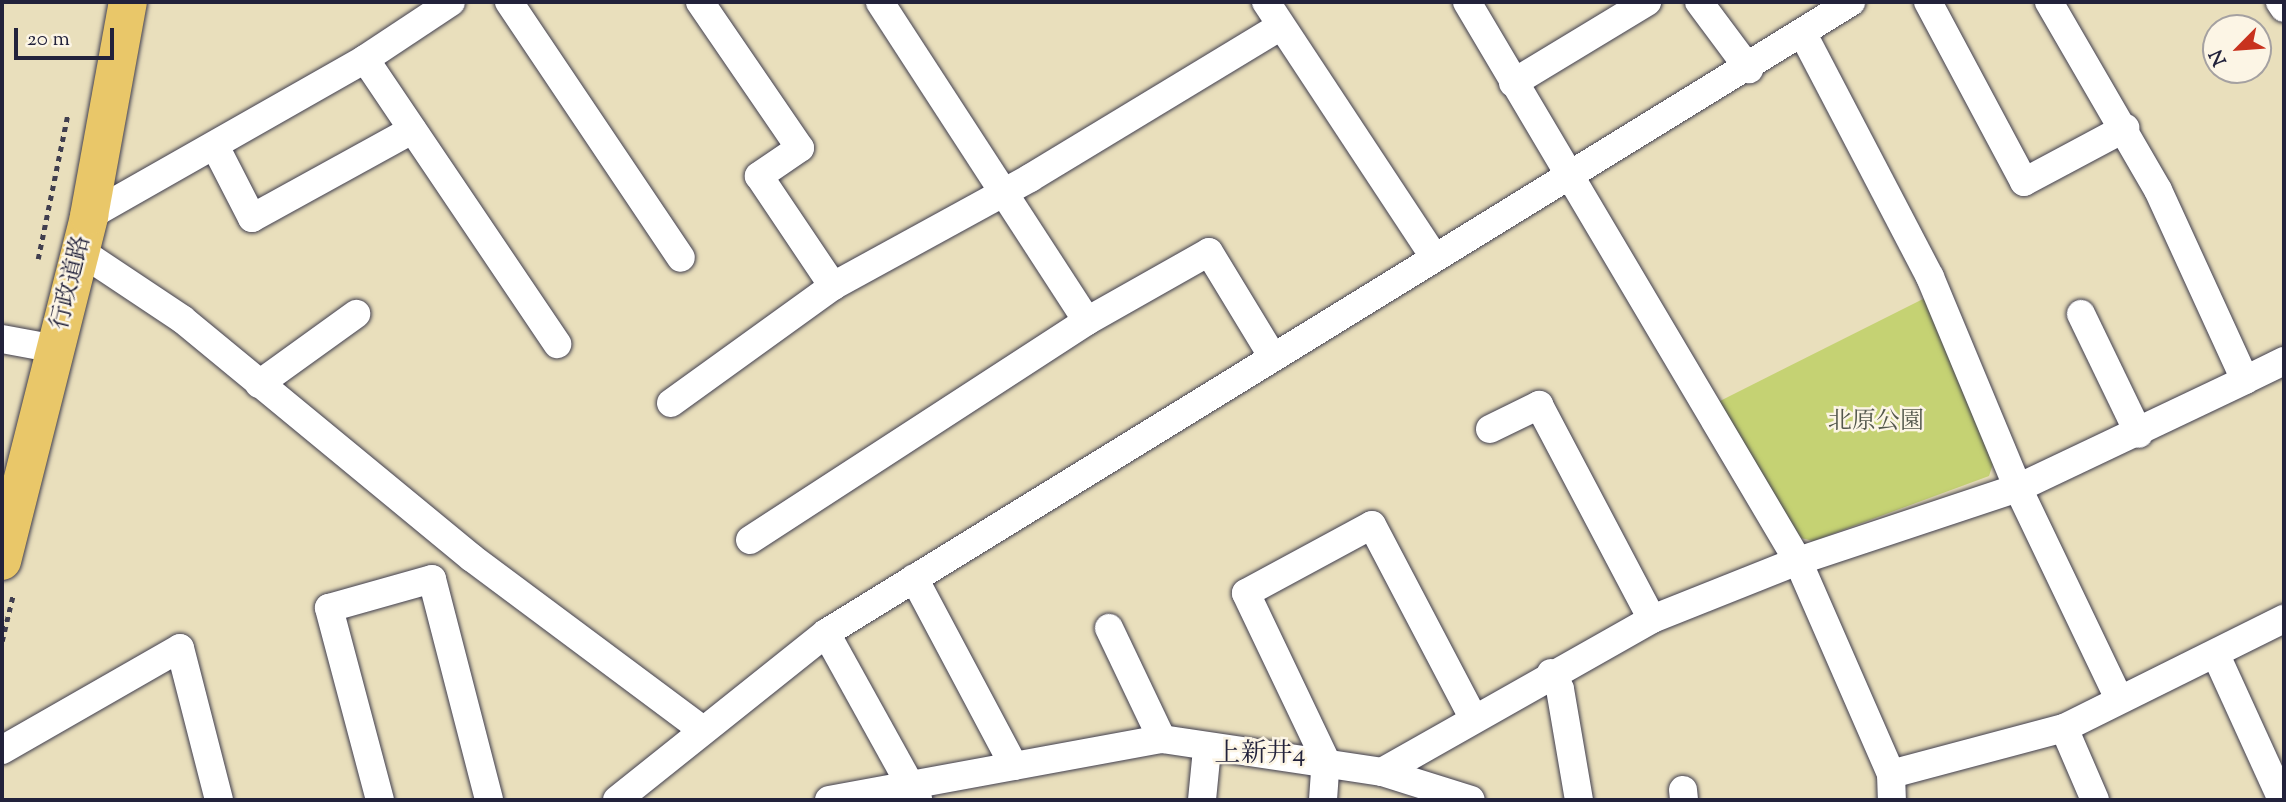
<!DOCTYPE html>
<meta charset="utf-8">
<style>
body{margin:0}
#map{position:relative;width:2286px;height:802px;overflow:hidden;background:#e9dfbc;font-family:"Sorts Mill Goudy","Noto Serif JP",serif}
div>[style]{position:absolute}
[style*='--x']{left:calc(var(--x)*1px);top:calc(var(--y)*1px);width:calc(var(--w)*1px);rotate:calc(var(--a)*1deg)}
.green>*{inset:0;background:#c5d273}
.path>*{height:4.5px;margin-top:-2.25px;transform-origin:0;background:repeating-linear-gradient(90deg,#403e4e 0 5px,transparent 0 10px)}
.roads{filter:drop-shadow(0 0 2px #403e4e) drop-shadow(0 0 2px #403e4e)}
.street>*{height:28px;margin:-14px;padding:0 14px;transform-origin:14px;border-radius:14px;background:#fff}
.highway>*{height:38px;margin:-19px;padding:0 19px;transform-origin:19px;border-radius:19px;background:#e9c769}
span{translate:-50% -50%;white-space:nowrap;text-align:center;line-height:1.15;-webkit-text-stroke:5px #fcf5e5;paint-order:stroke}
.street-label{font-size:24px;color:#22223b}
.park-label{font-size:24px;color:#53574c}
.neighbourhood-label{font-size:26px;color:#22223b}
.frame{position:absolute;inset:0;border:4px solid #22223b;pointer-events:none}
.north{position:absolute;left:2202px;top:14px;width:70px;height:70px;box-sizing:border-box;background:#fcf5e5;border:2px solid #a5a1a1;border-radius:50%;rotate:245deg;font-size:19px;font-weight:700;line-height:28px;text-align:center;color:#22223b}
.north::after{content:'';display:block;margin:auto;width:24px;height:32px;background:#c8321e;clip-path:polygon(50% 0,100% 100%,50% 72%,0 100%)}
.scale{position:absolute;left:14px;top:28px;width:100px;height:32px;box-sizing:border-box;border:4px solid #22223b;border-top:0;padding-left:9px;font-size:21px;line-height:24px;white-space:nowrap;color:#22223b;-webkit-text-stroke:5px #fcf5e5;paint-order:stroke}
</style>
<div id="map">
<div class="green">
<div style="clip-path:polygon(1925px 298px,1993px 464px,1989px 476px,1813px 541px,1801px 538px,1718px 402px)"></div>
</div>
<div class="path">
<div style="--x:38;--y:259;--w:149;--a:-78.4"></div>
<div style="--x:2;--y:641;--w:47;--a:-76.6"></div>
</div>
<div class="roads">
<div class="street">
<div style="--x:509;--y:2;--w:308;--a:56.1"></div>
<div style="--x:700;--y:2;--w:177;--a:55.6"></div>
<div style="--x:800;--y:148;--w:50;--a:145.7"></div>
<div style="--x:759;--y:176;--w:133;--a:56.1"></div>
<div style="--x:833;--y:286;--w:225;--a:-28.7"></div>
<div style="--x:1030;--y:178;--w:293;--a:-31.2"></div>
<div style="--x:1266;--y:2;--w:305;--a:56.6"></div>
<div style="--x:1467;--y:2;--w:650;--a:59.37"></div>
<div style="--x:1798;--y:561;--w:232;--a:66.4"></div>
<div style="--x:1891;--y:774;--w:26;--a:88"></div>
<div style="--x:1699;--y:2;--w:84;--a:53.3"></div>
<div style="--x:1928;--y:2;--w:204;--a:61.9"></div>
<div style="--x:2024;--y:182;--w:115;--a:-28.1"></div>
<div style="--x:2049;--y:2;--w:217;--a:59.9"></div>
<div style="--x:2158;--y:190;--w:209;--a:65.4"></div>
<div style="--x:2245;--y:380;--w:43;--a:-26"></div>
<div style="--x:2280;--y:2;--w:7;--a:56"></div>
<div style="--x:1804;--y:36;--w:272;--a:62.4"></div>
<div style="--x:1930;--y:277;--w:229;--a:67.4"></div>
<div style="--x:2018;--y:488;--w:232;--a:64.4"></div>
<div style="--x:365;--y:59;--w:344;--a:56"></div>
<div style="--x:1513;--y:83;--w:157;--a:-31.2"></div>
<div style="--x:215;--y:146;--w:81;--a:62.8"></div>
<div style="--x:252;--y:218;--w:183;--a:-28.8"></div>
<div style="--x:89;--y:216;--w:318;--a:-29.6"></div>
<div style="--x:365;--y:59;--w:103;--a:-33.5"></div>
<div style="--x:80;--y:251;--w:123;--a:33.7"></div>
<div style="--x:182;--y:319;--w:376;--a:39.5"></div>
<div style="--x:472;--y:558;--w:288;--a:36.7"></div>
<div style="--x:2081;--y:314;--w:133;--a:64.2"></div>
<div style="--x:1087;--y:321;--w:140;--a:-29.5"></div>
<div style="--x:1209;--y:252;--w:119;--a:58.7"></div>
<div style="--x:2;--y:339;--w:55;--a:10.5"></div>
<div style="--x:259;--y:384;--w:120;--a:-35.8"></div>
<div style="--x:671;--y:403;--w:200;--a:-35.8"></div>
<div style="--x:1490;--y:429;--w:55;--a:-26.1"></div>
<div style="--x:1539;--y:405;--w:242;--a:62.2"></div>
<div style="--x:750;--y:540;--w:402;--a:-33"></div>
<div style="--x:1087;--y:321;--w:380;--a:-123"></div>
<div style="--x:914;--y:578;--w:213;--a:62"></div>
<div style="--x:1109;--y:628;--w:123;--a:64.5"></div>
<div style="--x:826;--y:633;--w:190;--a:61"></div>
<div style="--x:2216;--y:655;--w:159;--a:65.5"></div>
<div style="--x:1551;--y:673;--w:18;--a:61"></div>
<div style="--x:1560;--y:689;--w:113;--a:80.3"></div>
<div style="--x:2064;--y:728;--w:78;--a:66.7"></div>
<div style="--x:2;--y:750;--w:205;--a:-29.8"></div>
<div style="--x:180;--y:648;--w:157;--a:75.6"></div>
<div style="--x:1382;--y:772;--w:310;--a:-29.5"></div>
<div style="--x:1652;--y:619;--w:157;--a:-21.7"></div>
<div style="--x:1798;--y:561;--w:232;--a:-18.4"></div>
<div style="--x:2018;--y:488;--w:251;--a:-25.4"></div>
<div style="--x:1891;--y:774;--w:179;--a:-14.9"></div>
<div style="--x:2064;--y:728;--w:246;--a:-26.4"></div>
<div style="--x:1683;--y:790;--w:10;--a:84"></div>
<div style="--x:380;--y:800;--w:199;--a:-104.9"></div>
<div style="--x:329;--y:608;--w:107;--a:-15.7"></div>
<div style="--x:432;--y:579;--w:228;--a:75.5"></div>
<div style="--x:617;--y:800;--w:268;--a:-38.6"></div>
<div style="--x:826;--y:633;--w:1204;--a:-31.62"></div>
<div style="--x:829;--y:800;--w:339;--a:-10.4"></div>
<div style="--x:1162;--y:739;--w:222;--a:8.5"></div>
<div style="--x:1382;--y:772;--w:93;--a:17.5"></div>
<div style="--x:1202;--y:800;--w:51;--a:-84.4"></div>
<div style="--x:1323;--y:800;--w:39;--a:-86"></div>
<div style="--x:1326;--y:761;--w:186;--a:-115.5"></div>
<div style="--x:1246;--y:593;--w:143;--a:-28.4"></div>
<div style="--x:1372;--y:525;--w:217;--a:62.3"></div>
</div>
<div class="highway">
<div style="--x:2;--y:561;--w:356;--a:-75.8"></div>
<div style="--x:89;--y:216;--w:218;--a:-79.7"></div>
</div>
</div>
<div class="street-label">
<span style="left:72px;top:283px;rotate:-76deg">行政道路</span>
</div>
<div class="park-label">
<span style="left:1876px;top:423px">北原公園</span>
</div>
<div class="neighbourhood-label">
<span style="left:1260px;top:755px">上新井4</span>
</div>
<div class="frame"></div>
<div class="north">N</div>
<div class="scale">20 m</div>
</div>
